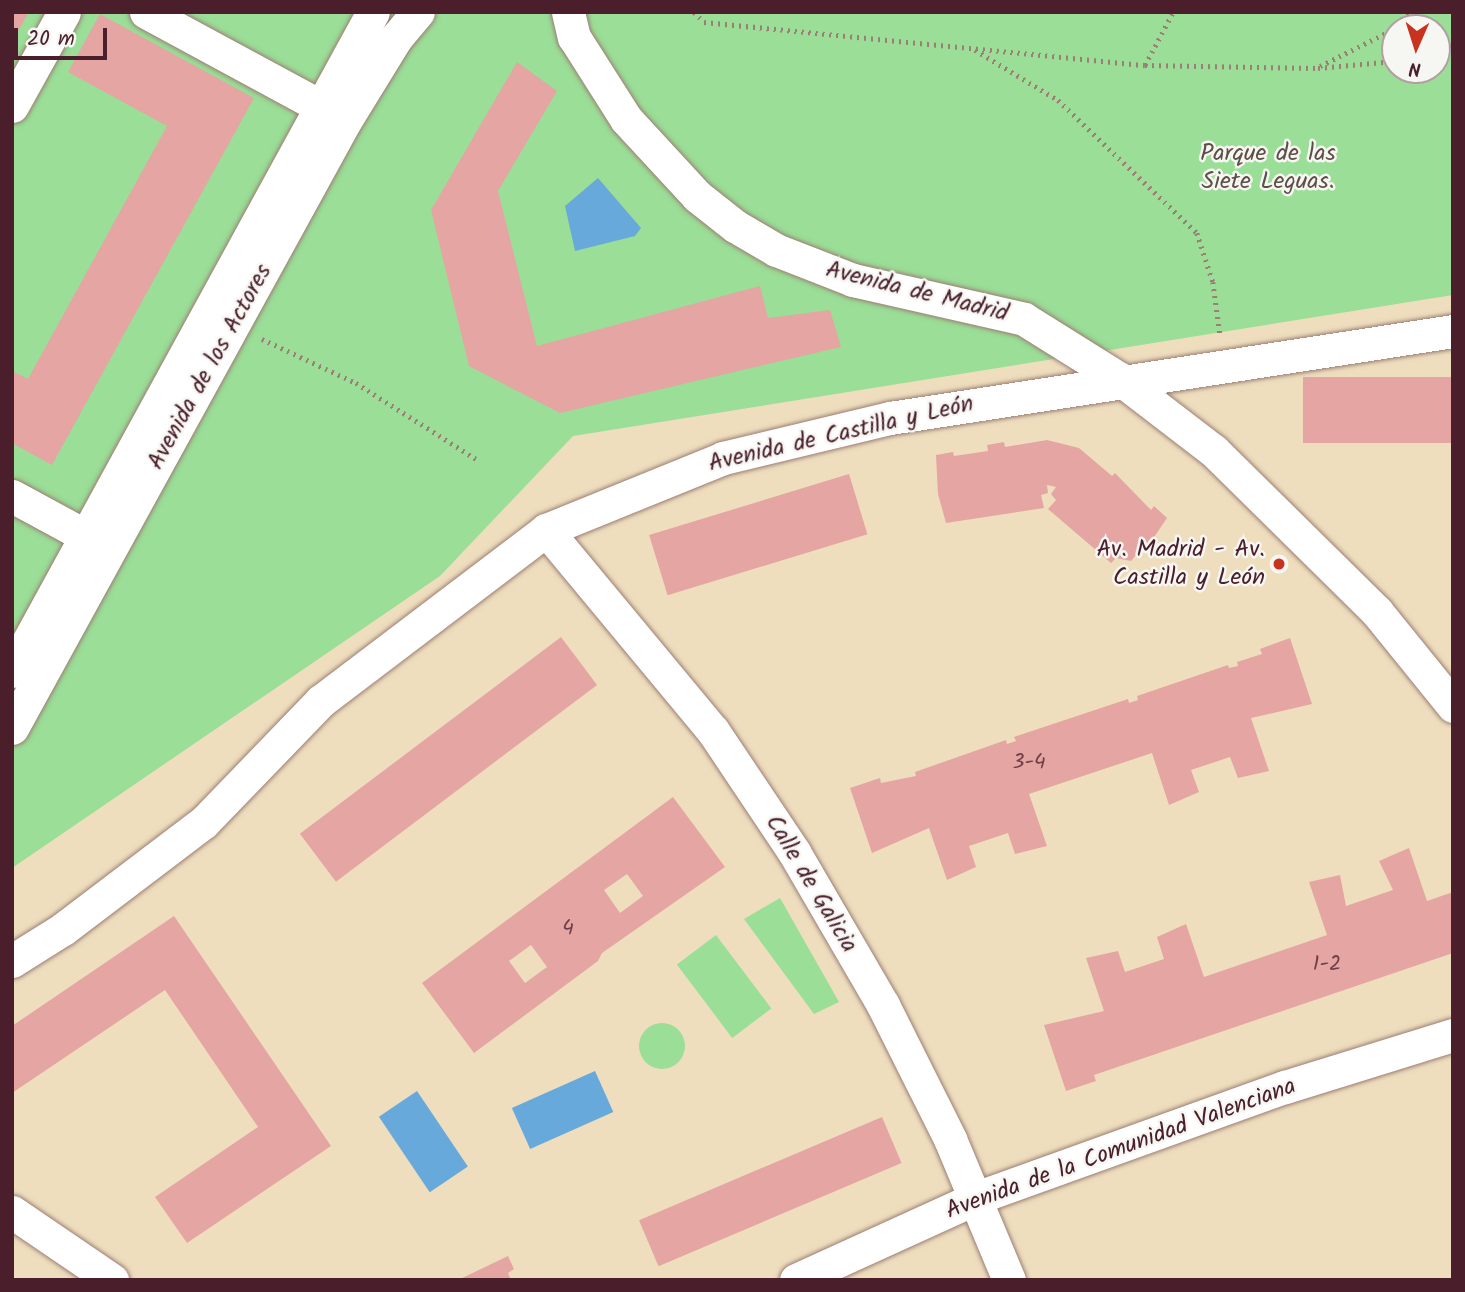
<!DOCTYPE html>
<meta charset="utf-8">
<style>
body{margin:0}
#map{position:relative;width:1465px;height:1292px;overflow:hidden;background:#eedebe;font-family:Kalam,sans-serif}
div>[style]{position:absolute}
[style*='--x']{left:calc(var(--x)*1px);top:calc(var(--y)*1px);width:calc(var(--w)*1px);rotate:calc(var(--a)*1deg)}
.green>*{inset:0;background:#9ade97;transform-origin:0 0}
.round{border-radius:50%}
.water>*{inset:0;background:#68a9dc;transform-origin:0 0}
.building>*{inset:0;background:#e5a5a3;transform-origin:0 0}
.path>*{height:4.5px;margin-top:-2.25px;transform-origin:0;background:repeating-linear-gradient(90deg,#9c7e74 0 2px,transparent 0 7px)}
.roads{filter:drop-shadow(0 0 2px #9c7e74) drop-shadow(0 0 2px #9c7e74)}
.minor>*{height:33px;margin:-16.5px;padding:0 16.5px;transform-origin:16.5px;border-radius:16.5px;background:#fff}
.dots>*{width:19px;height:19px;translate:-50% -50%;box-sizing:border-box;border:4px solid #f6f6f2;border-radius:50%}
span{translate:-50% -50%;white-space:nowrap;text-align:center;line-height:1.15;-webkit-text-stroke:5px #f6f6f2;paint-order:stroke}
.number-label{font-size:21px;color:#714049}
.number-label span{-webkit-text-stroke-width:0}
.park-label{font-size:24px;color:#5e4f46}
.street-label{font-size:24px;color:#4a1f2b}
.poi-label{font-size:24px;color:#4a1f2b}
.right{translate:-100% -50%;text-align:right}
.frame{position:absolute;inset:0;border:14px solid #4a1f2b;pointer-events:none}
.north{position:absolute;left:1381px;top:14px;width:70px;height:70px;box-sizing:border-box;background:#f6f6f2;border:2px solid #b1a0a2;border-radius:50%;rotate:183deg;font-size:19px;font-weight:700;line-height:28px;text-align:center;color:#4a1f2b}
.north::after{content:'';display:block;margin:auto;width:24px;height:32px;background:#c8321e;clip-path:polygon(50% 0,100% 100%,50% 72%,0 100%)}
.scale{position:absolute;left:14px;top:28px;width:93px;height:32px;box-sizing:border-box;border:4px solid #4a1f2b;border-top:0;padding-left:9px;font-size:21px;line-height:24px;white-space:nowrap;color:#4a1f2b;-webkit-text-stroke:5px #f6f6f2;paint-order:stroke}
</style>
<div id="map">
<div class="green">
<div style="clip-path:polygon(evenodd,12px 12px,1453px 12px,1453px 295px,573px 436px,440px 576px,12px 868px,12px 12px,1395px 28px,1437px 28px,1437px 70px,1395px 70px,1395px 28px)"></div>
<div style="clip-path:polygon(780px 898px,839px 1002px,814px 1014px,744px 919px)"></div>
<div style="left:716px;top:935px;width:92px;height:49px;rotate:53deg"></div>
<div class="round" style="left:639px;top:1023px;width:46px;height:46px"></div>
</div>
<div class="water">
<div style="clip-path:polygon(598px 178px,641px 228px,635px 236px,575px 251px,565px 206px)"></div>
<div style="left:595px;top:1071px;width:45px;height:91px;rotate:66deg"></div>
<div style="left:417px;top:1091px;width:91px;height:46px;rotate:56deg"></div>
</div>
<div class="building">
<div style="clip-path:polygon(12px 12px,29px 12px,12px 42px)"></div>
<div style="clip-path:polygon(100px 14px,254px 98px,52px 465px,12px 443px,12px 371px,28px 379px,167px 126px,68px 72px)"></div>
<div style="clip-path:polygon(517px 62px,557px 91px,498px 191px,537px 346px,760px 286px,768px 318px,830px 310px,841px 347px,560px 413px,469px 366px,431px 210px)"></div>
<div style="left:1453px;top:377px;width:66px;height:150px;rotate:90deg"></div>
<div style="clip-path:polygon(1047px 440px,1079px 448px,1112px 476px,1115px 473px,1151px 510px,1154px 506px,1167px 518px,1144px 552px,1141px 549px,1131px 561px,1116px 558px,1111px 563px,1048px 509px,1056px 500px,1051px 494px,1056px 487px,1047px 485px,1048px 493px,1041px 495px,1044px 508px,946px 523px,938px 494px,936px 455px,953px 452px,954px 456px,988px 451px,987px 445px,1004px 442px,1005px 447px)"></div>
<div style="left:849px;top:474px;width:63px;height:209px;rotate:73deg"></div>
<div style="left:561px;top:637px;width:60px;height:327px;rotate:53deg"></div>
<div style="clip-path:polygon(1290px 638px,1312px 704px,1251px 718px,1269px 771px,1238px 778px,1230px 757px,1191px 770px,1199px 792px,1169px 805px,1152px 753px,1029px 794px,1047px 846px,1015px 854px,1008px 833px,969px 846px,976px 867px,947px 880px,929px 828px,872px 853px,850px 788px,880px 778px,881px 783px,916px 776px,915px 772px,1006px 740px,1007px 744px,1016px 741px,1014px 737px,1128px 699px,1129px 703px,1138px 700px,1137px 696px,1228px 665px,1229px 668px,1238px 666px,1237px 662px,1262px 654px,1260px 649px)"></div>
<div style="clip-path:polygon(evenodd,673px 797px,725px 867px,602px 953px,598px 961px,474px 1053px,422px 983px,673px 797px,627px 874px,643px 896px,620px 913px,604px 890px,627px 874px,673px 797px,531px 945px,547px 967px,525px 983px,509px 961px,531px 945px)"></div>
<div style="clip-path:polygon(1409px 848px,1427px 901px,1453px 892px,1453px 953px,1094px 1075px,1096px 1081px,1066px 1091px,1044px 1025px,1104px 1011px,1086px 958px,1118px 951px,1125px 972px,1164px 959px,1157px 937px,1186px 924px,1204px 977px,1327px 935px,1309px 882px,1340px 875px,1346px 906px,1393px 890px,1379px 861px)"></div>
<div style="clip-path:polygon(174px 916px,331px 1146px,187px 1243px,155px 1197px,258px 1127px,165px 990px,12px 1093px,12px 1026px)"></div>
<div style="left:882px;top:1117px;width:50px;height:264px;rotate:67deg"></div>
<div style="clip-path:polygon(508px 1256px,514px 1269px,508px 1273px,511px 1280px,458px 1280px)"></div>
</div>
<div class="path">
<div style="--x:694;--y:12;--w:14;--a:45"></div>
<div style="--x:704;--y:22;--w:443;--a:5.6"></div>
<div style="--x:1145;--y:65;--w:173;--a:1"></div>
<div style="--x:1318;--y:68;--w:77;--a:-5.2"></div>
<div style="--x:975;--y:50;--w:97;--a:31.1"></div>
<div style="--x:1058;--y:100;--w:192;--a:43.7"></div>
<div style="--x:1197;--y:233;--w:52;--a:71.9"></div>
<div style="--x:1213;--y:282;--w:52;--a:82.3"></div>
<div style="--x:1437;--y:52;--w:18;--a:-29"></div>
<div style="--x:1145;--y:65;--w:60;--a:-62.2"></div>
<div style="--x:1320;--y:66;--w:80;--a:-26.6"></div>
<div style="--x:1392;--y:30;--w:24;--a:-48"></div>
<div style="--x:262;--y:339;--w:104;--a:25.1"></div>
<div style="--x:356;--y:383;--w:142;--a:32.3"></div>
</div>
<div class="roads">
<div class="minor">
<div style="--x:146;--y:12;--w:200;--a:28.4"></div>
<div style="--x:568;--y:12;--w:26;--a:77"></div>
<div style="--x:574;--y:37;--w:97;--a:57.6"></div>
<div style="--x:626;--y:119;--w:105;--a:47.3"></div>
<div style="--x:697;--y:196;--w:48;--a:38.3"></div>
<div style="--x:735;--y:226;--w:48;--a:30.3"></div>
<div style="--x:776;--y:250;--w:83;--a:21.3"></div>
<div style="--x:853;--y:280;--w:175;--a:12.8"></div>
<div style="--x:1024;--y:319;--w:113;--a:32"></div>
<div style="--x:1120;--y:379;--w:118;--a:37.5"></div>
<div style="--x:1214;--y:451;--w:229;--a:44.6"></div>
<div style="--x:1377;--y:612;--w:121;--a:51"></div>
<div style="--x:12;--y:106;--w:107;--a:-61"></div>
<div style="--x:12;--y:496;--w:105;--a:28.5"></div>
<div style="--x:546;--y:530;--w:261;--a:50.3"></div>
<div style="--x:713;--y:731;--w:146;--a:56.2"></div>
<div style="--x:794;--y:852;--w:177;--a:59.8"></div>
<div style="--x:883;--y:1005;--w:150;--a:63.4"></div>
<div style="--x:950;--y:1139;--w:153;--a:67.3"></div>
<div style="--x:12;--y:671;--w:751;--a:-61.29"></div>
<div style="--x:12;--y:728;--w:692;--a:-61.25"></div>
<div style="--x:345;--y:121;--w:97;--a:-58.4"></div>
<div style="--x:396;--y:38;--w:34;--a:-50"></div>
<div style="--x:12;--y:961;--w:60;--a:-32.1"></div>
<div style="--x:63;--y:929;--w:177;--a:-37.2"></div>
<div style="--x:204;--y:822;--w:168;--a:-46"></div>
<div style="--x:321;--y:701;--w:283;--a:-37.2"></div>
<div style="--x:546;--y:530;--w:191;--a:-22.1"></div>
<div style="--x:723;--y:458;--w:172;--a:-13.5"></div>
<div style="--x:890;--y:418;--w:570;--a:-8.78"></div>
<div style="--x:12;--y:1212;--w:121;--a:34.2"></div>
<div style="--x:796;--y:1280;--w:198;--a:-24.5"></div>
<div style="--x:976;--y:1198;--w:328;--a:-19.8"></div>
<div style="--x:1285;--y:1087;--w:176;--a:-17.2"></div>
</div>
</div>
<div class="dots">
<div style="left:1279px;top:564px;background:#c8321e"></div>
</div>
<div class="number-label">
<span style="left:1029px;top:763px">3-4</span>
<span style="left:568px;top:929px">4</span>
<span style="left:1327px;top:965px">1-2</span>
</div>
<div class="park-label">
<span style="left:1268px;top:168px">Parque de las<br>Siete Leguas.</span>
</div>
<div class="street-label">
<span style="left:917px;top:292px;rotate:14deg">Avenida de Madrid</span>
<span style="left:210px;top:367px;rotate:-61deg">Avenida de los Actores</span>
<span style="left:841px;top:434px;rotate:-13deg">Avenida de Castilla y León</span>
<span style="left:811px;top:884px;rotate:59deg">Calle de Galicia</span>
<span style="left:1121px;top:1149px;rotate:-20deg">Avenida de la Comunidad Valenciana</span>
</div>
<div class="poi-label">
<span class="right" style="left:1265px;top:564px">Av. Madrid - Av.<br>Castilla y León</span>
</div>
<div class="frame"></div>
<div class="north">N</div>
<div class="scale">20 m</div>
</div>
